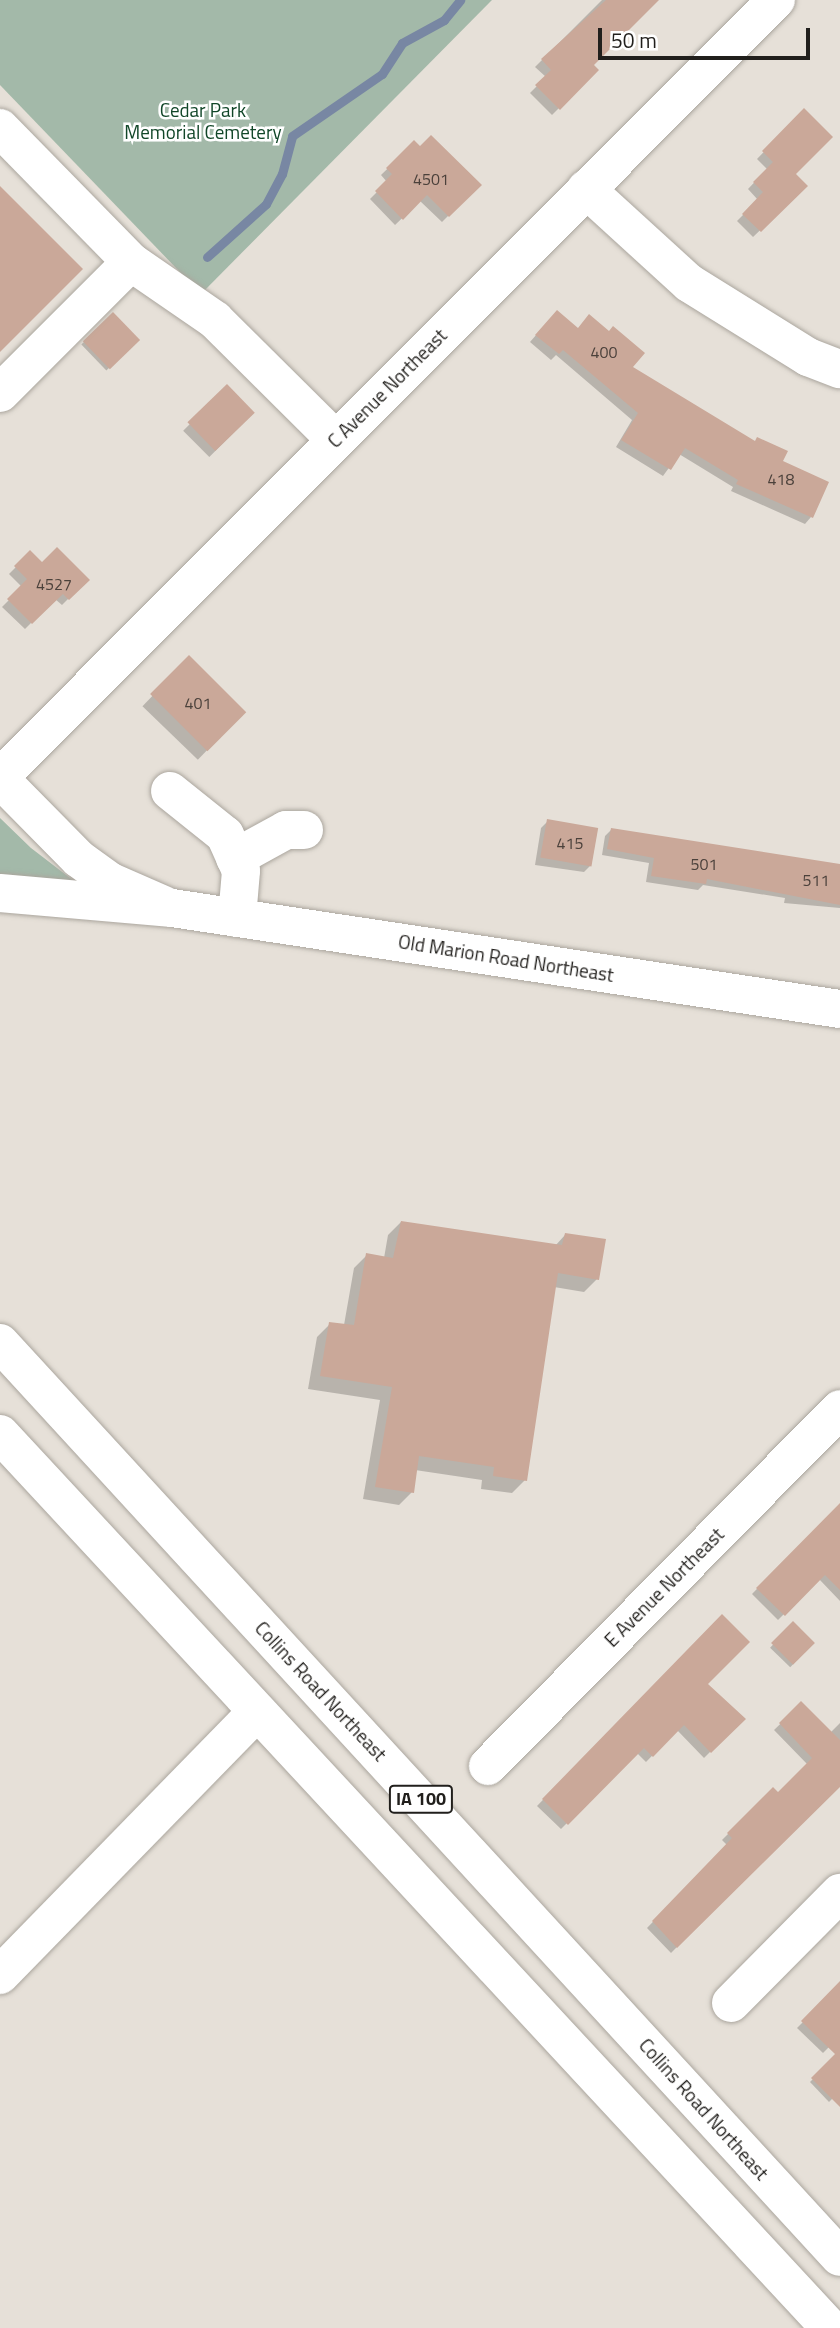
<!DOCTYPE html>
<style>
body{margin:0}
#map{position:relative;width:840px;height:2328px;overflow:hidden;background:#e6e0d8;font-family:"Titillium Web",sans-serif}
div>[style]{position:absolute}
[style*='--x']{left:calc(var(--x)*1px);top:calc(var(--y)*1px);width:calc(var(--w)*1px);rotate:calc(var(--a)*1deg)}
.green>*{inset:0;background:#a3b9a9}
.shadow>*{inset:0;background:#0003;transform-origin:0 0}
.stream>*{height:9px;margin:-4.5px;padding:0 4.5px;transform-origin:4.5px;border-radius:4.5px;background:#7887a3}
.building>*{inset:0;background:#caa899;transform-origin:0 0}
.roads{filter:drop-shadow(0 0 2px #aba69e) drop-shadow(0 0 2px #aba69e)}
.minor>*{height:38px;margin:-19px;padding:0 19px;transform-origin:19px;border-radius:19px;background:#fff}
.major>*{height:38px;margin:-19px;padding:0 19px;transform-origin:19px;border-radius:19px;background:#fff}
.highway>*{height:38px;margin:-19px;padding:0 19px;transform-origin:19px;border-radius:19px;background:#fff}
span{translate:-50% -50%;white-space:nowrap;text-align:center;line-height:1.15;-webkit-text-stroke:5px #fff;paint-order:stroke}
.number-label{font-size:16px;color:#4b413b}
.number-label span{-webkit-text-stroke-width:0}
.shield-label span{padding:2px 5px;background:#fff;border:2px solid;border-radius:5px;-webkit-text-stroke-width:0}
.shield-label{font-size:18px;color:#211f1c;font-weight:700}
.park-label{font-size:19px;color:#114628}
.street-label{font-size:19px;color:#211f1c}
.scale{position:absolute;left:598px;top:28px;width:212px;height:32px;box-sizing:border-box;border:4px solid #211f1c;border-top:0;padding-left:9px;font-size:21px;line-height:24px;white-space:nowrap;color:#211f1c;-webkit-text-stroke:5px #fff;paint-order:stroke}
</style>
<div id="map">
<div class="green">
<div style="clip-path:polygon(0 0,492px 0,201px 294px,0 85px)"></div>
<div style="clip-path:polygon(0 818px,31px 848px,87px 891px,0 881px)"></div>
</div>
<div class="shadow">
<div style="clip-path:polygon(602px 0,656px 0,591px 65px,597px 70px,552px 115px,530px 93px,546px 77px,535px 67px)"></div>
<div style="clip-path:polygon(804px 111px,794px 174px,806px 186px,753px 237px,737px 221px,758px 200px,748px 189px,767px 169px,757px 159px)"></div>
<div style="clip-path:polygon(414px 143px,479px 185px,442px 222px,420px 201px,395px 225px,370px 199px,387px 182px,381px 175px)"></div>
<div style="left:113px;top:314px;width:36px;height:44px;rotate:46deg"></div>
<div style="clip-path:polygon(550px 319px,781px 462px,811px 517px,805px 524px,731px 491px,733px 487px,679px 454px,663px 476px,616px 447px,632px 420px,556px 355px,551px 360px,530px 342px)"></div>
<div style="left:227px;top:387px;width:37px;height:62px;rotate:45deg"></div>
<div style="clip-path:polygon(30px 553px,42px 564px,87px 580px,62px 605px,55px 599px,25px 629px,2px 607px,22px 587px,9px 574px)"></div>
<div style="left:189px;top:658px;width:77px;height:67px;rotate:44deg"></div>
<div style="clip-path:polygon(548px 821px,590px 866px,584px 872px,535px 865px,541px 828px)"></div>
<div style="clip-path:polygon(611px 830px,840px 865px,840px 908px,784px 903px,785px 898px,703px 885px,698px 890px,646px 882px,649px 863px,602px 855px,605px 836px)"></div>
<div style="clip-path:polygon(401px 1222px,555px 1246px,565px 1235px,597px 1279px,584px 1292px,554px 1287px,525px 1480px,512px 1493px,481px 1489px,482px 1480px,415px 1470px,412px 1492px,399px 1505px,363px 1499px,380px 1400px,308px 1389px,317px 1337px,330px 1324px,344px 1325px,354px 1268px,367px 1255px,384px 1258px,388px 1235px)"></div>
<div style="clip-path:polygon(840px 1505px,840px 1601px,819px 1579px,778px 1620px,752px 1594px)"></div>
<div style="clip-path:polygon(722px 1616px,706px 1684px,743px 1719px,704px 1758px,677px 1730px,646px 1762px,637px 1753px,561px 1829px,537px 1806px)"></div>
<div style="left:793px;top:1624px;width:28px;height:33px;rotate:44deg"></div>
<div style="clip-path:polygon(801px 1704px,830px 1733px,840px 1723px,840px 1782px,671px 1953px,647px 1928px,727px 1845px,722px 1840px,773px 1789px,778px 1794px,808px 1765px,774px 1730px)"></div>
<div style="clip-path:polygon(840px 1985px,840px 2036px,823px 2053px,797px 2028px)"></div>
<div style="clip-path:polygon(835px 2057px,840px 2062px,840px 2091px,829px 2102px,810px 2082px)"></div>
</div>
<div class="stream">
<div style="--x:207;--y:257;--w:79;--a:-41.9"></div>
<div style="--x:266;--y:204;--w:34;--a:-62"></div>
<div style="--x:282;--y:174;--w:39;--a:-75"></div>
<div style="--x:292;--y:136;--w:109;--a:-34.6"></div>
<div style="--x:382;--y:74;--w:37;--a:-57"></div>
<div style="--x:402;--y:43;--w:48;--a:-28.7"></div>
<div style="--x:444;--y:20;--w:26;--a:-51"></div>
</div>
<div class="building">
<div style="clip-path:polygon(606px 0,659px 0,594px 65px,599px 70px,560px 110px,535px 85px,551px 70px,541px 59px)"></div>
<div style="clip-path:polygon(804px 108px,833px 137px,796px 174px,808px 186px,761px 232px,742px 214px,763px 192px,753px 182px,773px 162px,762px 151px)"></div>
<div style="clip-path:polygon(431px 135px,482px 185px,449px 217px,427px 195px,403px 220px,375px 191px,392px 174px,386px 168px,414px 140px,420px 146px)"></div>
<div style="clip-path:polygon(0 186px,83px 269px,0 352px)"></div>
<div style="clip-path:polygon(557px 310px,578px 328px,589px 314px,609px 331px,613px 326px,645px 353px,633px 367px,755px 441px,757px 437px,788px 451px,783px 461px,829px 482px,813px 518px,736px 484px,738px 480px,685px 448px,671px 470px,621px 440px,638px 413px,563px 350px,559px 354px,535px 335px)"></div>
<div style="left:113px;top:312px;width:39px;height:42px;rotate:46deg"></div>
<div style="left:227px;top:384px;width:40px;height:55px;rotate:46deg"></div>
<div style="clip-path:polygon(57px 547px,90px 580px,69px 600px,63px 594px,32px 624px,7px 599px,27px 579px,14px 566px,30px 550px,42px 562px)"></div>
<div style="left:189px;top:655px;width:81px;height:55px;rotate:45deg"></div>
<div style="left:547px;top:819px;width:52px;height:39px;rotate:10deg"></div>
<div style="clip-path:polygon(611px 828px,840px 864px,840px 905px,707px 879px,706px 884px,651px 876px,654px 858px,607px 849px)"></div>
<div style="clip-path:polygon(401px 1221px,562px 1245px,565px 1233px,606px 1239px,599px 1280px,558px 1273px,527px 1481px,493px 1476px,494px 1467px,419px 1456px,414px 1493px,375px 1487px,392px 1387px,320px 1376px,329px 1322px,354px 1325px,366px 1253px,393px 1258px)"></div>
<div style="clip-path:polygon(840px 1503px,840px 1590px,825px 1575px,785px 1616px,756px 1588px)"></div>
<div style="clip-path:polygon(722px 1614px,750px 1642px,708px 1684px,746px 1719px,711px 1753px,684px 1725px,653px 1757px,644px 1748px,568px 1825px,542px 1799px)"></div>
<div style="left:793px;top:1621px;width:31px;height:31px;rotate:45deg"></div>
<div style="clip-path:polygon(801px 1701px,840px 1740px,840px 1787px,677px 1948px,652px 1921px,732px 1838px,727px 1833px,773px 1787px,778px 1792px,812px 1758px,779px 1723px)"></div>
<div style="clip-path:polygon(840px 1981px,840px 2107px,811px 2078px,835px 2054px,801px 2021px)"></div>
</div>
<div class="roads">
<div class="minor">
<div style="--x:0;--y:128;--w:187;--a:45.6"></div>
<div style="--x:131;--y:262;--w:102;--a:34.6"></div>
<div style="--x:215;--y:320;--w:169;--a:44.8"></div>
<div style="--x:586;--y:189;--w:139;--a:42.4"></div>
<div style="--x:689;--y:283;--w:140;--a:31.9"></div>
<div style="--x:808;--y:357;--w:34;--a:21"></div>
<div style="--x:0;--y:393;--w:185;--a:-45"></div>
<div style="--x:0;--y:777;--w:1098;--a:-45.04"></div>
<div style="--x:0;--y:779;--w:112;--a:45.4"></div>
<div style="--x:79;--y:859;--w:39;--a:36"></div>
<div style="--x:111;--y:882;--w:58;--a:23.5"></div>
<div style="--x:170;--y:791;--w:70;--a:38.7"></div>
<div style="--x:225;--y:835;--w:39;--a:66"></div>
<div style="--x:241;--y:871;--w:47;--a:94.9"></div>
<div style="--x:235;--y:858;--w:58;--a:-28.8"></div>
<div style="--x:286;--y:830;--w:18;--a:0"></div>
<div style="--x:488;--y:1766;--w:501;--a:-45.4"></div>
<div style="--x:0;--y:1975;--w:368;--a:-45.7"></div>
<div style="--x:731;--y:2003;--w:155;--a:-45.3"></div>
</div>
<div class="major">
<div style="--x:0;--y:893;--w:173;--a:5"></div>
<div style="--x:172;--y:908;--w:676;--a:8.6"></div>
</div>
<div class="highway">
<div style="--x:0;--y:1343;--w:1241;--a:47.42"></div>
<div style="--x:0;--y:1434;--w:1220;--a:47.13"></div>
</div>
</div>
<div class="number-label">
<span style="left:431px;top:179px">4501</span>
<span style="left:604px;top:352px">400</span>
<span style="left:781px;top:479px">418</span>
<span style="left:54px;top:584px">4527</span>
<span style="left:198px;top:703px">401</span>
<span style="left:570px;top:843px">415</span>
<span style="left:704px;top:864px">501</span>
<span style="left:816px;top:880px">511</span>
</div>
<div class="shield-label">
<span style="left:421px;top:1799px">IA 100</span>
</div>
<div class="park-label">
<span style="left:203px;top:121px">Cedar Park<br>Memorial Cemetery</span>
</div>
<div class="street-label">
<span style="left:387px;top:388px;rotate:-45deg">C Avenue Northeast</span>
<span style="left:506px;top:958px;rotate:9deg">Old Marion Road Northeast</span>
<span style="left:664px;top:1587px;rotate:-45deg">E Avenue Northeast</span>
<span style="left:321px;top:1691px;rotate:47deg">Collins Road Northeast</span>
<span style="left:704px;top:2109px;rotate:48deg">Collins Road Northeast</span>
</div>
<div class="scale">50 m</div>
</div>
